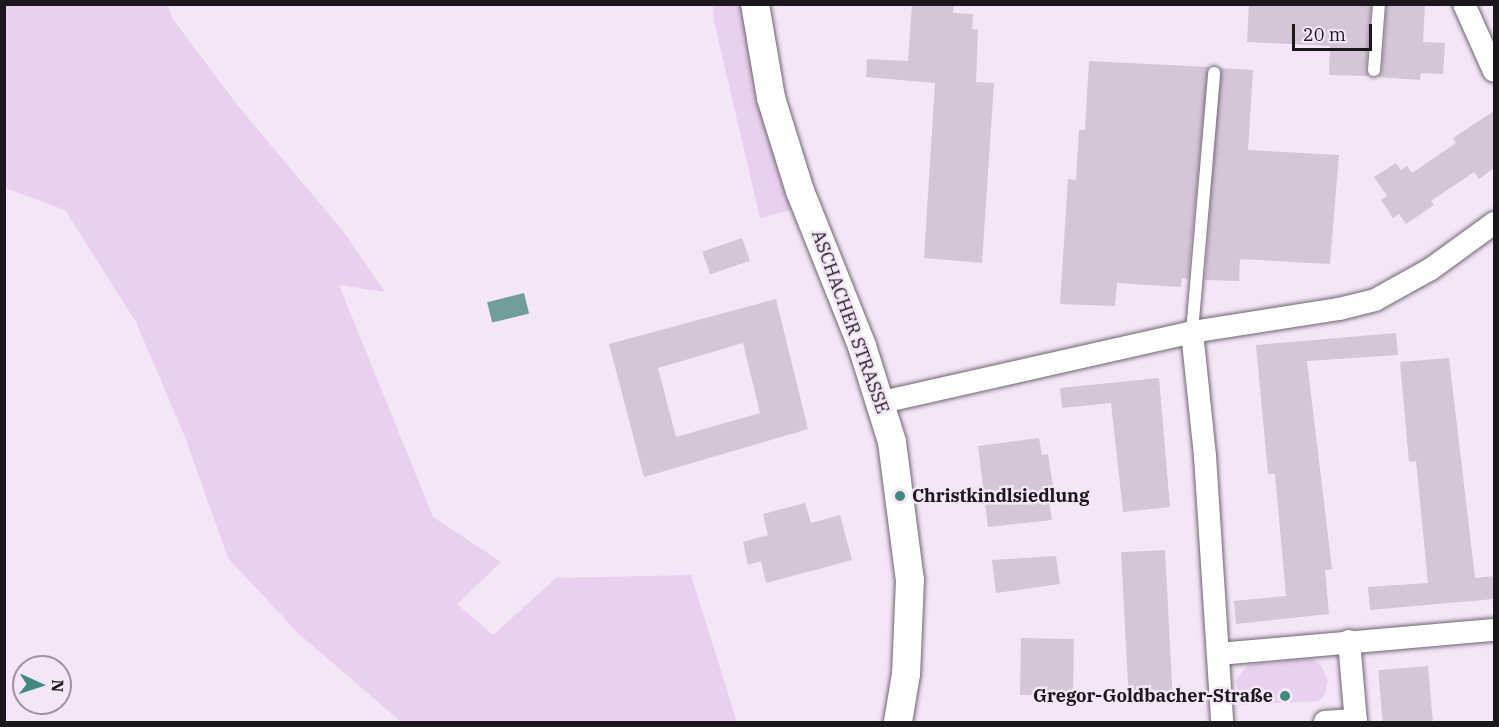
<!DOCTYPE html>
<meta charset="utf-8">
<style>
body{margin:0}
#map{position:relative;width:1499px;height:727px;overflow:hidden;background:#f3e6f6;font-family:"IBM Plex Serif",serif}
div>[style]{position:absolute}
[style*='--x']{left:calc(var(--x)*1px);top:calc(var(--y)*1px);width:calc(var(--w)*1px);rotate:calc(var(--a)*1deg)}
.green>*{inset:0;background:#e8d0ee}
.water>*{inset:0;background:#709d99;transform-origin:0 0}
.building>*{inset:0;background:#d3c6d6;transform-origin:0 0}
.roads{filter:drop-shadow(0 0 2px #6f6471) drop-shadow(0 0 2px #6f6471)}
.service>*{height:12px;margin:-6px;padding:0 6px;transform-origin:6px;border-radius:6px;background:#fff}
.minor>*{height:22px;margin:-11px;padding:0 11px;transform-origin:11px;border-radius:11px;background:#fff}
.tertiary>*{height:28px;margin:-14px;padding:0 14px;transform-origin:14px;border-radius:14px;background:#fff}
.dots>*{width:16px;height:16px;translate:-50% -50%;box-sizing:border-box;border:3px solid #f3e6f6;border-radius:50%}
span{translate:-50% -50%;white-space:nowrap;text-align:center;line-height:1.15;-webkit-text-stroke:5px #f3e6f6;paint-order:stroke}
.street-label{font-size:18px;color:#1c171d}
.poi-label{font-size:18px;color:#1c171d;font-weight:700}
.left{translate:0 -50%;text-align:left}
.right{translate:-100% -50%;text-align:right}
.frame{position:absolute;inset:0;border:6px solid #1c171d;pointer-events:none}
.north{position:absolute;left:12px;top:655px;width:60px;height:60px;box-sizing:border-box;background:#f3e6f6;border:2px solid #9d939f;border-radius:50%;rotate:93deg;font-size:16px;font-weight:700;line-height:24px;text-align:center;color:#1c171d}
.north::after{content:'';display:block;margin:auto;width:21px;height:27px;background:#428983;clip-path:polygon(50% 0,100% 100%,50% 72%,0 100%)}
.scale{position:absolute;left:1292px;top:24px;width:80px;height:27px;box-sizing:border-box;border:3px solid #1c171d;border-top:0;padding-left:8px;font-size:18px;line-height:21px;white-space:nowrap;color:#1c171d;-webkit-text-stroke:4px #f3e6f6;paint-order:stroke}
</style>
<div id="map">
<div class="green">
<div style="clip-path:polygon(5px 4px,168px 5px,172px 18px,238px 106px,343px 231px,385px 292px,339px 285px,433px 517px,501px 562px,457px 604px,493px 635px,556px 578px,691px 575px,737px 722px,401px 722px,298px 633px,228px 558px,185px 437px,136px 322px,65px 210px,5px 188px)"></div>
<div style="clip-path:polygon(713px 5px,742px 5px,765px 124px,794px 209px,760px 218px,714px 21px)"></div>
<div style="clip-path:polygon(1312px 658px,1320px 664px,1328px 681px,1324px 696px,1318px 701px,1240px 705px,1236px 680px,1248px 665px)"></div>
</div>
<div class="water">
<div style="left:524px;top:293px;width:21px;height:38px;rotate:76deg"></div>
</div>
<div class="building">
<div style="clip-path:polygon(912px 4px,954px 4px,953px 13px,973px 14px,972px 29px,978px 30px,976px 82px,994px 83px,982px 263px,924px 258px,935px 83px,866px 77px,867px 59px,908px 61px)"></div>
<div style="clip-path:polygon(1249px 4px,1371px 4px,1366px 69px,1369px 76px,1329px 75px,1330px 46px,1247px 42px)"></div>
<div style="clip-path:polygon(1387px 4px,1425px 4px,1423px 42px,1445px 43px,1443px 74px,1421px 73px,1420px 80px,1378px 77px,1382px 71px)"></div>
<div style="clip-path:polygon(1089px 61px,1208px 67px,1188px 279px,1182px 278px,1181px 287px,1117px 283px,1115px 306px,1060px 304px,1068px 179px,1076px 180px,1079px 130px,1085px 130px)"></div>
<div style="clip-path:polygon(1220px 68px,1253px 70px,1248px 150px,1339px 155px,1330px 264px,1240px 259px,1239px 281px,1205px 280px)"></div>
<div style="clip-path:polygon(1494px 111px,1494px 168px,1479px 179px,1474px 172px,1431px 201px,1434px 205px,1406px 224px,1399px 214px,1393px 218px,1381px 200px,1387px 196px,1374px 177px,1396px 163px,1401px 170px,1407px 166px,1412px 173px,1456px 143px,1453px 138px)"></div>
<div style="left:742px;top:238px;width:24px;height:42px;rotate:71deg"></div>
<div style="clip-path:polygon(evenodd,776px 299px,808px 429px,644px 477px,609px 344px,776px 299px,743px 343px,760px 413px,676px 437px,658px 368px,743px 343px)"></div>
<div style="clip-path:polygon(1396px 333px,1398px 355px,1307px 361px,1332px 569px,1325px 570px,1329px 614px,1236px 624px,1234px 601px,1286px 596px,1275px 474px,1268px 474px,1256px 345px)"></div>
<div style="clip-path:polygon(1449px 358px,1475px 578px,1494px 576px,1494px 599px,1370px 610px,1368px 587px,1428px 583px,1416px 461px,1409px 462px,1400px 362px)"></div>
<div style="clip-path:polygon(1159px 378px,1170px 507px,1123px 512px,1111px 403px,1062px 408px,1060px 388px)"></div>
<div style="clip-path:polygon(1039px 438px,1042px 455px,1048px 454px,1054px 493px,1048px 493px,1052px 520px,988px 527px,978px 446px)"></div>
<div style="clip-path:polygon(805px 503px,811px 523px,840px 515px,852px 560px,766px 583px,761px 561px,748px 565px,743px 542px,768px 535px,763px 514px)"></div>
<div style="left:1165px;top:550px;width:145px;height:44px;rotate:87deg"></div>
<div style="clip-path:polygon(1056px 556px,1060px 584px,996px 593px,992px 560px)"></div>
<div style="left:1021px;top:638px;width:53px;height:57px;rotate:1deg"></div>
<div style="left:1428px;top:666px;width:57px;height:50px;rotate:85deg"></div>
</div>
<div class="roads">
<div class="service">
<div style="--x:1374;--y:70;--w:66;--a:-85.7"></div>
<div style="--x:1192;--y:332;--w:260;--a:-85.1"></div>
</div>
<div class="minor">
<div style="--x:1464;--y:4;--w:73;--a:65.9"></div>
<div style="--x:1192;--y:332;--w:125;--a:84"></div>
<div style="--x:1205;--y:456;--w:267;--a:86.3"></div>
<div style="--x:882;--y:402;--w:318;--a:-12.7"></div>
<div style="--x:1192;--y:332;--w:149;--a:-8.9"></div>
<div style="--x:1339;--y:309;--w:37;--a:-14"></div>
<div style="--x:1375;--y:300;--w:64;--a:-29"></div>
<div style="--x:1431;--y:269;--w:78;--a:-36.1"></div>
<div style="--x:1349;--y:641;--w:81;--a:85.1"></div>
<div style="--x:1218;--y:654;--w:277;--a:-5"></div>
<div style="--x:1325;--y:722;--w:31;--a:-4"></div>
</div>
<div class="tertiary">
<div style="--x:755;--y:4;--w:95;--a:80.3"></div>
<div style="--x:771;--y:98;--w:97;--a:72.7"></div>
<div style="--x:800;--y:191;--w:167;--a:68.2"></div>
<div style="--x:862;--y:346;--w:101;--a:72.6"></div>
<div style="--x:892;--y:442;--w:139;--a:82.6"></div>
<div style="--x:910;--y:580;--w:94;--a:92.4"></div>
<div style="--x:906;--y:674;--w:49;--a:99.5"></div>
</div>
</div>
<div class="dots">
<div style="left:900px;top:496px;background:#428983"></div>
<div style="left:1285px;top:696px;background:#428983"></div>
</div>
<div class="street-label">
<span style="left:850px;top:322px;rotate:70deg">ASCHACHER STRASSE</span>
</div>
<div class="poi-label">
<span class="left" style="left:912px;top:496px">Christkindlsiedlung</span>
<span class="right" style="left:1273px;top:696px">Gregor-Goldbacher-Straße</span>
</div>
<div class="frame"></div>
<div class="north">N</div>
<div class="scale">20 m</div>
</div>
